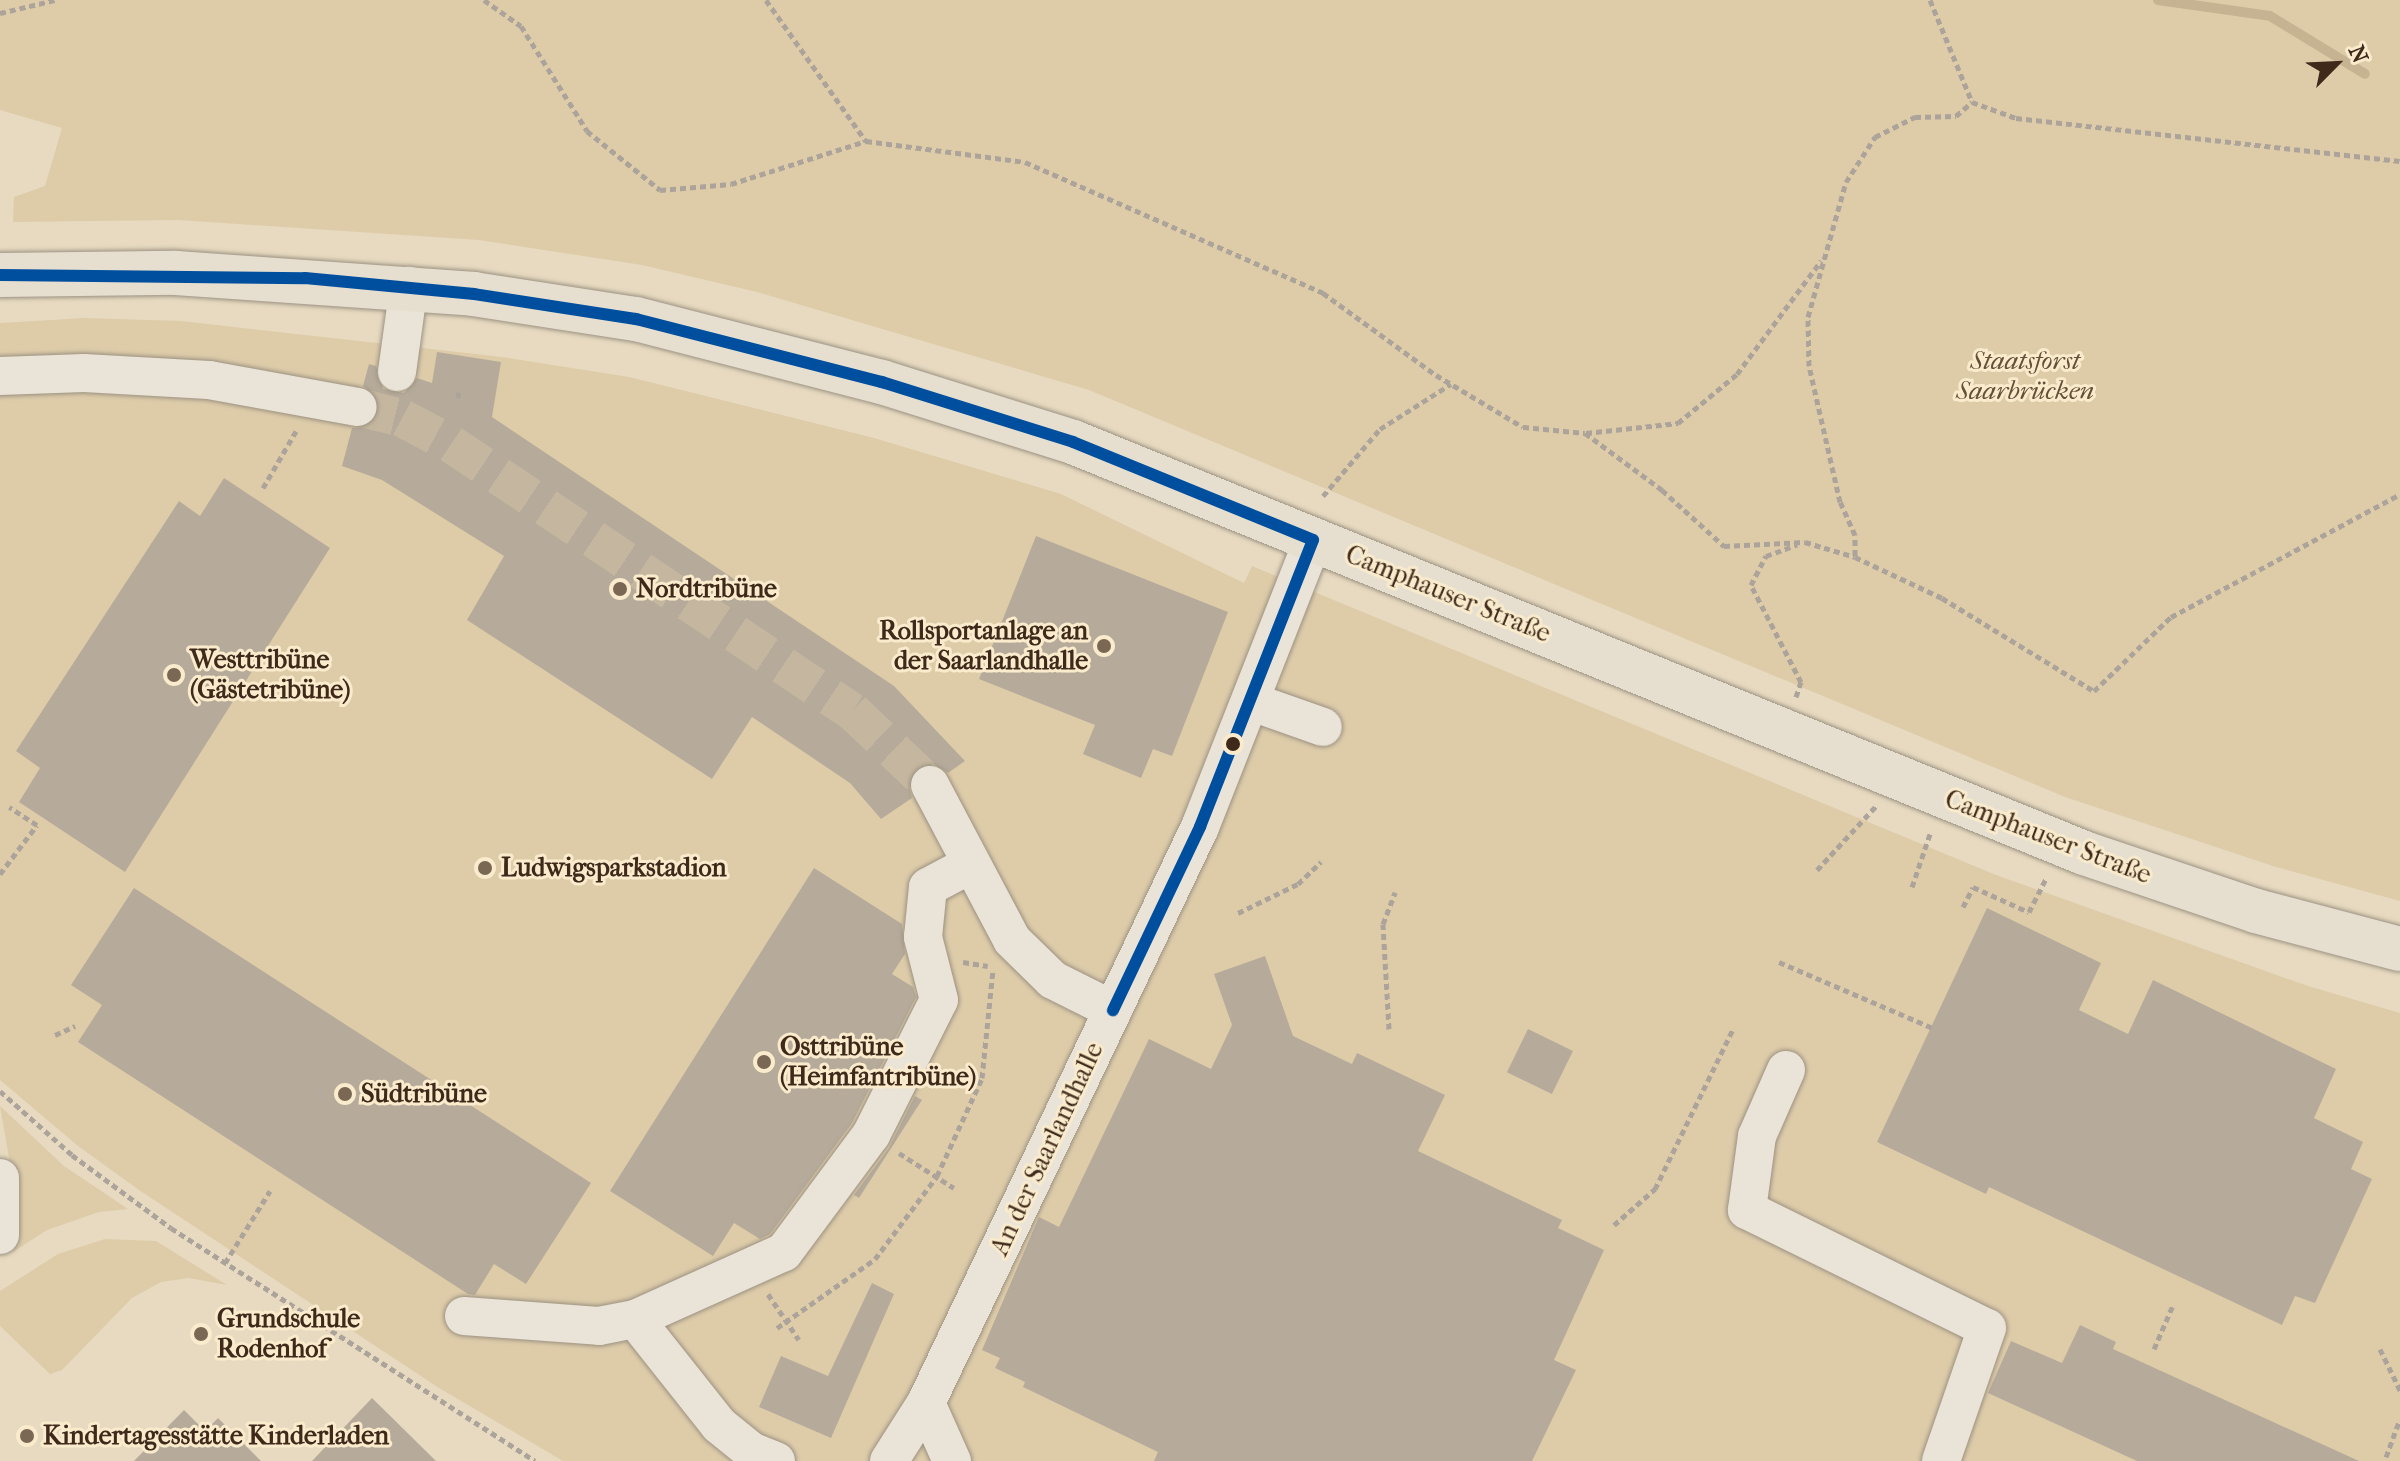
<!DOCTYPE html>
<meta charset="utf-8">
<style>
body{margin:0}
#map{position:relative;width:2400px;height:1461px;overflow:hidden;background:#e7dac0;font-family:"IM FELL French Canon",serif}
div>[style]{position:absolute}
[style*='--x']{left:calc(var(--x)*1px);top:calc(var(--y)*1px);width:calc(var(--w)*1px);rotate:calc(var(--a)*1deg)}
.green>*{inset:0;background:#decca9}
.stream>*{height:10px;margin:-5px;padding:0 5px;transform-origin:5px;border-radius:5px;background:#c6b392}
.building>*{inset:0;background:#b6ab9a;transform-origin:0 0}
.minor-tunnel>*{height:38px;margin-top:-19px;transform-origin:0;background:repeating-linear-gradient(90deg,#c5b79f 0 38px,transparent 0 57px)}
.path>*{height:5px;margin-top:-2.5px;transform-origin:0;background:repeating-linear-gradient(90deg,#aca49a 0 6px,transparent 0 10px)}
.roads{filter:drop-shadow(0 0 2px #9c9282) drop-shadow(0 0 2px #9c9282)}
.minor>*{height:38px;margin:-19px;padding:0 19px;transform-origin:19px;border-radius:19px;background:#eae3d7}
.major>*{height:44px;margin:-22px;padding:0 22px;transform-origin:22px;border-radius:22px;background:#e6dfd0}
.bus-1>*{height:12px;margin:-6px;padding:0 6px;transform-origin:6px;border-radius:6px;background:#004f9f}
.dots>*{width:22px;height:22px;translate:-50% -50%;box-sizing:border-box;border:4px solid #f9ebcc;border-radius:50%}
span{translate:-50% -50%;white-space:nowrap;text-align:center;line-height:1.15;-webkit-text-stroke:6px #f9ebcc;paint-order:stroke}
.park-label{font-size:26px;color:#654f39;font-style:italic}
.poi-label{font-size:26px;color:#3f291a;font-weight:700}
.left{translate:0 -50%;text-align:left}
.right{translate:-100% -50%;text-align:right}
.street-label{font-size:26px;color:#3f291a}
.north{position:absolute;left:2296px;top:24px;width:80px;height:80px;-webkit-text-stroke:6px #f9ebcc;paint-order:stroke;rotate:66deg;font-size:22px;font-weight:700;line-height:32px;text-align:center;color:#3f291a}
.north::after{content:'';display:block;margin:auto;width:28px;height:36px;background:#3f291a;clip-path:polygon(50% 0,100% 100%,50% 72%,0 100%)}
</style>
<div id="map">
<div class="green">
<div style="clip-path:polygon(0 0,2400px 0,2400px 901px,2276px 867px,2065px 797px,1089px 390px,757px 292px,642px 265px,479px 240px,178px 220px,13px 222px,14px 197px,45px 186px,62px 128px,0 110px)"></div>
<div style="clip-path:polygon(85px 318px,181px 321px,502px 357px,629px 377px,874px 438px,1061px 494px,1244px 583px,1252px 566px,1996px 875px,2308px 986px,2400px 1013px,2400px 1461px,563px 1461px,439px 1388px,139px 1190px,78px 1146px,0 1080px,0 323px)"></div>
<div style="clip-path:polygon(0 1106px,64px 1166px,128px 1209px,99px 1212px,47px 1230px,13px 1252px,19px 1216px)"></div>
<div style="clip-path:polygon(105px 1239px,156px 1241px,227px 1285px,189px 1278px,161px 1282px,132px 1298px,62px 1370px,50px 1374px,0 1326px,0 1291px,58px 1254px)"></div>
</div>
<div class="stream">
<div style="--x:2158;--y:0;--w:113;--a:8.1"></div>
<div style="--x:2270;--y:16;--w:111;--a:31.4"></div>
</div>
<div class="building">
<div style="clip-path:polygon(437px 352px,501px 362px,492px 417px,894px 686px,965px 761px,948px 773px,932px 763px,919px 766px,908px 783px,912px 798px,881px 819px,850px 783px,752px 717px,712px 779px,467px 620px,504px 556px,382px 480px,342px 466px,352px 428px,366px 427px,379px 412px,378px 399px,363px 386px,369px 364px,376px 366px,383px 389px,404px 393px,417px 378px,432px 383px)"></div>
<div style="clip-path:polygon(224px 478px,330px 548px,125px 872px,19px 802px,40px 768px,16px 751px,179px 501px,200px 516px)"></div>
<div style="clip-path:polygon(1036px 536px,1228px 612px,1172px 756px,1153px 749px,1141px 778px,1083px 754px,1095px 725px,979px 679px)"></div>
<div style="clip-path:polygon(814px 868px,902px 924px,905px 954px,892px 974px,913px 987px,916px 997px,852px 1123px,770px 1234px,760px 1239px,734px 1223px,713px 1256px,610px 1191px)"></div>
<div style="clip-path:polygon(134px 888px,591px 1183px,526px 1284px,494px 1264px,475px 1295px,468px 1294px,78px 1042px,102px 1005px,71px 985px)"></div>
<div style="clip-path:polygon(1987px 908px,2101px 963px,2079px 1010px,2128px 1034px,2153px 980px,2336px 1069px,2314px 1118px,2363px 1142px,2351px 1169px,2372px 1179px,2315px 1303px,2295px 1296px,2282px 1325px,1989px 1187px,1986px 1194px,1877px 1142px)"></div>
<div style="clip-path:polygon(1265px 956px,1293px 1036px,1352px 1064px,1357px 1053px,1445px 1095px,1418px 1151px,1562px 1220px,1558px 1228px,1604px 1250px,1554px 1360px,1576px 1370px,1532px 1461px,1154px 1461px,1158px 1452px,1023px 1387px,1025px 1382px,995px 1368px,1000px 1358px,982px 1350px,1039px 1217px,1059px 1227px,1149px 1039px,1211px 1069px,1232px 1025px,1214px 974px)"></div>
<div style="left:1528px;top:1029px;width:50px;height:48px;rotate:26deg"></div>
<div style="clip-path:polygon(915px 1096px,922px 1100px,859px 1198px,854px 1195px,889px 1148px)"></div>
<div style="clip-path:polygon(872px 1283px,894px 1294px,831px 1438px,759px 1407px,781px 1356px,828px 1376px)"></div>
<div style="clip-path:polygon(2080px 1325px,2116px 1342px,2113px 1349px,2359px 1461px,2137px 1461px,1988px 1393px,2011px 1341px,2062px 1363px)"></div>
<div style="clip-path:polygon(372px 1398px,436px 1461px,312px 1461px)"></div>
<div style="clip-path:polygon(184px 1410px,205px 1431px,218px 1418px,261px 1461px,134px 1461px)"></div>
</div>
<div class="minor-tunnel">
<div style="--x:358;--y:407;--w:45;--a:14"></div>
<div style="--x:402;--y:418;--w:55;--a:28"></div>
<div style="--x:451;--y:444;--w:482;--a:33.7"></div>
<div style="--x:852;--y:711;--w:108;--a:43.5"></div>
</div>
<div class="path">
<div style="--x:484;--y:0;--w:45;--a:35.1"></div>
<div style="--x:521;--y:26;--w:124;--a:57.8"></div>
<div style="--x:587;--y:131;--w:94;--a:38.9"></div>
<div style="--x:660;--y:190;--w:71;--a:-4.8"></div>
<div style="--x:731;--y:184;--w:142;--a:-17.7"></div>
<div style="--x:866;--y:141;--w:160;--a:7.5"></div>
<div style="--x:1025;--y:162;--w:326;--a:23.7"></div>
<div style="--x:1323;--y:293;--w:140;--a:36"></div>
<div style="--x:1436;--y:375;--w:101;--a:30.9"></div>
<div style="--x:1523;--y:427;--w:62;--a:5.5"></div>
<div style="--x:1585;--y:433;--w:96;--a:36.5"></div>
<div style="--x:1662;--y:490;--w:84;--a:42.1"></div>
<div style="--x:1724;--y:546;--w:81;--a:-2.8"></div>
<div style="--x:1805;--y:542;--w:52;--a:16.7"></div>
<div style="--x:1855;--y:557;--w:96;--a:25.2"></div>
<div style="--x:1942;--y:598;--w:178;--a:31.5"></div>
<div style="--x:2094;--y:691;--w:107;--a:-43.9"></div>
<div style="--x:2171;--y:617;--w:260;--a:-28.2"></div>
<div style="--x:766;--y:0;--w:173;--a:54.7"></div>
<div style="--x:1930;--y:0;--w:110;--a:67.6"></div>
<div style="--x:1972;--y:102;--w:47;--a:20"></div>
<div style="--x:2016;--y:118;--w:386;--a:6.4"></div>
<div style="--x:0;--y:13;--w:57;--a:-13.3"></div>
<div style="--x:458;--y:398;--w:7;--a:-82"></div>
<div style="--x:1586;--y:433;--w:93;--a:-6.2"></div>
<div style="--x:1678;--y:423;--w:77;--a:-39.7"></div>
<div style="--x:1737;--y:374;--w:141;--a:-53.4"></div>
<div style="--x:263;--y:488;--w:66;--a:-59.9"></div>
<div style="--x:1323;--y:496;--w:88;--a:-49.6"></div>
<div style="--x:1380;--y:429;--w:84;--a:-32.4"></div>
<div style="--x:1855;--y:556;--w:21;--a:-90"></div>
<div style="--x:1855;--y:535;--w:36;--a:-114"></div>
<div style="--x:1840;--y:502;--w:139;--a:-102.8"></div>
<div style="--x:1809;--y:366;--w:49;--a:-91.2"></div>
<div style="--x:1808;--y:317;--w:140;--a:-74.3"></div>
<div style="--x:1846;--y:182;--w:54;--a:-57.2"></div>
<div style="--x:1875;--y:137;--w:45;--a:-26.6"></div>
<div style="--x:1915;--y:117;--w:41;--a:-1.4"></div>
<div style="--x:1956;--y:116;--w:21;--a:-41"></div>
<div style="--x:1796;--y:697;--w:16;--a:-72"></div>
<div style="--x:1801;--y:682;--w:109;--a:-117.3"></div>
<div style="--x:1751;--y:585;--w:33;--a:-63"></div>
<div style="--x:1766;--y:556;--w:33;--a:-20"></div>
<div style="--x:1817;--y:870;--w:87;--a:-47.3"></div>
<div style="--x:0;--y:874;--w:61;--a:-52.9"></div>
<div style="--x:37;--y:825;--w:33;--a:-147"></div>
<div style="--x:1912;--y:887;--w:59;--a:-71.3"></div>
<div style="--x:1963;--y:907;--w:22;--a:-63"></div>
<div style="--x:1973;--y:887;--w:61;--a:24.1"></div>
<div style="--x:2029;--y:912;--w:38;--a:-63"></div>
<div style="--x:1238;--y:913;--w:67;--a:-25.8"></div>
<div style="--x:1298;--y:884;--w:32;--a:-44"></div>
<div style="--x:963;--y:962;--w:25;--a:9"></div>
<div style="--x:1779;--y:962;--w:168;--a:23.2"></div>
<div style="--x:1389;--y:1029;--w:105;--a:-93.3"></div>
<div style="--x:1383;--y:924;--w:34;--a:-69"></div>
<div style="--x:55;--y:1035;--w:22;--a:-24"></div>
<div style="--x:0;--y:1091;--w:96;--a:41.6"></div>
<div style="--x:72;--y:1155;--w:123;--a:36.4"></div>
<div style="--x:171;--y:1228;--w:432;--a:32.6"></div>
<div style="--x:899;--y:1153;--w:65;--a:32.5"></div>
<div style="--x:1614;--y:1225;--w:55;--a:-41.3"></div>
<div style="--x:1655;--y:1189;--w:178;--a:-64"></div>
<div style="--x:225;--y:1263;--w:85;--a:-58"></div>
<div style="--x:768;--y:1294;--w:55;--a:56"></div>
<div style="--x:777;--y:1328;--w:120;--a:-35.1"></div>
<div style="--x:875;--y:1259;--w:104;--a:-53.2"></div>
<div style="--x:937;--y:1176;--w:108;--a:-65.3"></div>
<div style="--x:982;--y:1078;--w:109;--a:-84.2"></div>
<div style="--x:2154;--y:1349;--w:48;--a:-66.6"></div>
<div style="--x:2380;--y:1349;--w:46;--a:64"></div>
<div style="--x:2386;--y:1457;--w:40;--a:-69.8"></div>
</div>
<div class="roads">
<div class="minor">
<div style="--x:397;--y:372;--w:87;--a:-82.1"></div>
<div style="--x:0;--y:376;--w:84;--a:-2"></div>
<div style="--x:84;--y:373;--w:125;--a:3.2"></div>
<div style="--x:209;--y:380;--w:151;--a:10.3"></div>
<div style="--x:1252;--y:702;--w:75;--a:19.4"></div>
<div style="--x:930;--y:785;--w:175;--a:62.1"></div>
<div style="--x:1012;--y:940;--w:57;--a:44.3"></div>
<div style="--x:1053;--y:980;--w:67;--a:26.6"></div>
<div style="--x:1786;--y:1070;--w:72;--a:113.7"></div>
<div style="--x:1757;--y:1136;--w:75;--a:97.7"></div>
<div style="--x:1747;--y:1210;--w:267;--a:26.2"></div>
<div style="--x:1987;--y:1328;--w:141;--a:109.1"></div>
<div style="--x:0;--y:1178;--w:57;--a:90"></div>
<div style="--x:464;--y:1316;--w:135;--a:4.2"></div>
<div style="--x:599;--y:1326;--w:37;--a:-11"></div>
<div style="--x:635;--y:1319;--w:163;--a:-24.2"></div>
<div style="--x:784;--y:1252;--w:146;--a:-53.4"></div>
<div style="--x:871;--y:1135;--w:151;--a:-63.3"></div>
<div style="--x:939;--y:1000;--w:65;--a:-104.3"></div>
<div style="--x:923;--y:937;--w:50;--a:-84.3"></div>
<div style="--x:928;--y:887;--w:49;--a:-28.1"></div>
<div style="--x:635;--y:1319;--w:135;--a:51.6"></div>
<div style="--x:719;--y:1425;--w:41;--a:39.1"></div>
<div style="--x:751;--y:1451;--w:27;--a:22"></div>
<div style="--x:926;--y:1403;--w:64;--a:65.9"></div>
<div style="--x:889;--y:1461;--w:69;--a:-57.5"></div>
<div style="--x:926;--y:1403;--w:638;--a:-64.56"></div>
<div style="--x:1200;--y:827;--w:308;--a:-68.5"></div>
</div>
<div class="major">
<div style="--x:0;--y:275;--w:176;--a:-0.7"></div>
<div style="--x:176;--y:273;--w:299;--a:4"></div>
<div style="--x:474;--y:294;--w:164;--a:8.8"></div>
<div style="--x:636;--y:319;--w:254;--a:14.4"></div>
<div style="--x:882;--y:382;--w:200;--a:17.4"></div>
<div style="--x:1073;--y:442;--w:1091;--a:22.12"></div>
<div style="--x:2084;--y:853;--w:182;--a:18.6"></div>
<div style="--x:2256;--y:911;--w:149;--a:14.8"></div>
</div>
</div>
<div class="bus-1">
<div style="--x:0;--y:275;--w:305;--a:0.6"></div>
<div style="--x:305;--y:278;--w:170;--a:5.4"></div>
<div style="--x:474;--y:294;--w:164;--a:8.8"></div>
<div style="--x:636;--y:319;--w:254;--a:14.4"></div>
<div style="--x:882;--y:382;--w:200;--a:17.4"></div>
<div style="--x:1073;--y:442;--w:259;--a:22.2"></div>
<div style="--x:1313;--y:540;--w:308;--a:111.5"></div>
<div style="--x:1200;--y:827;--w:203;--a:115.4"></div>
</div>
<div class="dots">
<div style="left:620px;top:589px;background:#7a6754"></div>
<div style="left:1104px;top:646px;background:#7a6754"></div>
<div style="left:174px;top:675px;background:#7a6754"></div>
<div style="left:1233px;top:744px;background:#3f291a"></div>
<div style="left:485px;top:868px;background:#7a6754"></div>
<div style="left:764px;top:1062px;background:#7a6754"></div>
<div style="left:345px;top:1094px;background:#7a6754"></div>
<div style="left:201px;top:1334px;background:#7a6754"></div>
<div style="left:27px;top:1436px;background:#7a6754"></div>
</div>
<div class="park-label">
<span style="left:2025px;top:376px">Staatsforst<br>Saarbrücken</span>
</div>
<div class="poi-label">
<span class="left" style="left:636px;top:589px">Nordtribüne</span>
<span class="right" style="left:1088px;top:646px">Rollsportanlage an<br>der Saarlandhalle</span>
<span class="left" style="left:190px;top:675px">Westtribüne<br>(Gästetribüne)</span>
<span class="left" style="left:501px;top:868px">Ludwigsparkstadion</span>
<span class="left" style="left:780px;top:1062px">Osttribüne<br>(Heimfantribüne)</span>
<span class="left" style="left:361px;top:1094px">Südtribüne</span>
<span class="left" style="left:217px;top:1334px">Grundschule<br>Rodenhof</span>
<span class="left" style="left:43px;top:1436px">Kindertagesstätte Kinderladen</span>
</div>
<div class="street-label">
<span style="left:1448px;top:594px;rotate:22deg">Camphauser Straße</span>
<span style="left:2048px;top:837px;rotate:21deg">Camphauser Straße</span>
<span style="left:1047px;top:1149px;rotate:-65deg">An der Saarlandhalle</span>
</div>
<div class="north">N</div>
</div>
